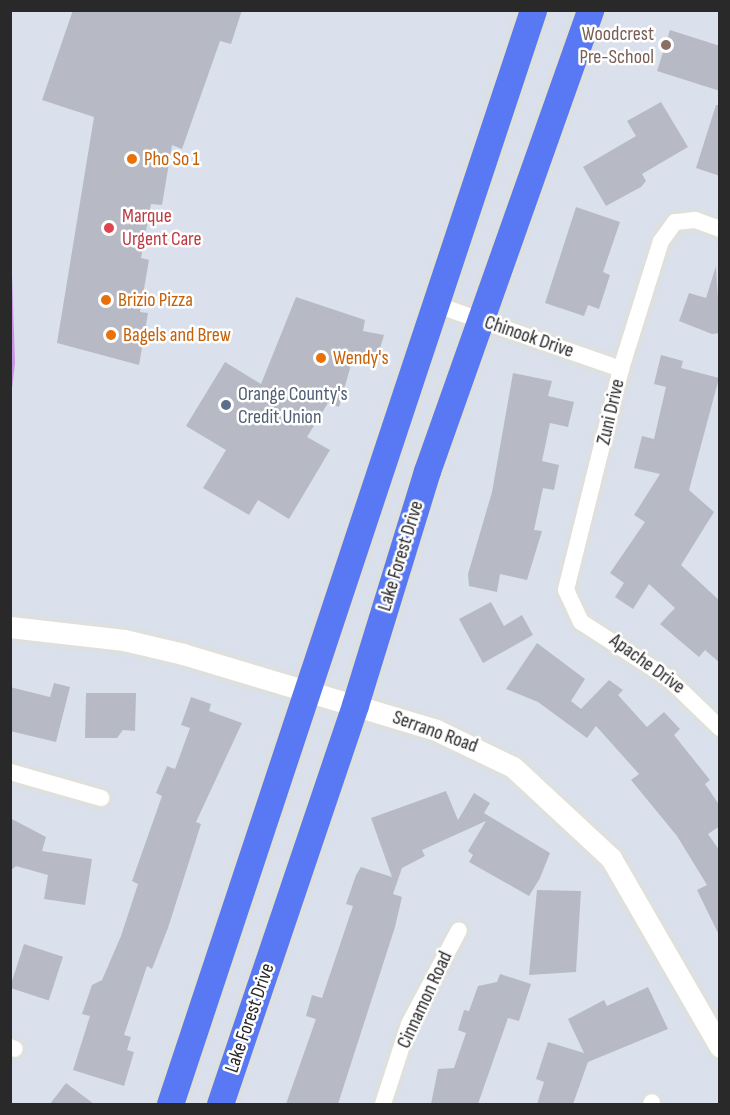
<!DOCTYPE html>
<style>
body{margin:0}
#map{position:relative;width:730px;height:1115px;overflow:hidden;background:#dae1ec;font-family:"Sofia Sans Condensed",sans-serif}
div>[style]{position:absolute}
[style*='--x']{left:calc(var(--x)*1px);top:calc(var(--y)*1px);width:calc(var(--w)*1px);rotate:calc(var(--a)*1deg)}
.green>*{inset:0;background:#ca95e4}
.building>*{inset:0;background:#b7bac4;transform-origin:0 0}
.roads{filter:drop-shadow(0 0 2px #e2dfcf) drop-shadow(0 0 2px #e2dfcf)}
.minor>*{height:16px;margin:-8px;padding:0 8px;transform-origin:8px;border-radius:8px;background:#fff}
.tertiary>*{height:21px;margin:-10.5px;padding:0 10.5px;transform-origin:10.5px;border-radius:10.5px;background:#fff}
.primary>*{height:27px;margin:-13.5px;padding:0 13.5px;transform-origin:13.5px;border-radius:13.5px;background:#5879f3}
.dots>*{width:16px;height:16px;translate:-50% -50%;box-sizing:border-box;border:3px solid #fff;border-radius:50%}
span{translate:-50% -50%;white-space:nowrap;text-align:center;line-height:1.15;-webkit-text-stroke:5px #fff;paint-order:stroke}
.education-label{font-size:20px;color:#785e54}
.right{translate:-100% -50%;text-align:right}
.food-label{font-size:20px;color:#c56008}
.left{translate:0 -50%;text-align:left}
.health-label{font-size:20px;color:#be3a42}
.street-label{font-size:20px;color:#292929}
.service-label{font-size:20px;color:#4e5e75}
.frame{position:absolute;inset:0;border:12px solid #292929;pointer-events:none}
</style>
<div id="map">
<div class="green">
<div style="clip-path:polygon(11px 245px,15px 363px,11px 397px)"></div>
</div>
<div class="building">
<div style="clip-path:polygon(73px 10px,242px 10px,231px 44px,220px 41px,182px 149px,172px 145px,162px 205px,151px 204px,141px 258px,149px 260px,140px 312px,148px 313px,139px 365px,57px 343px,94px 117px,42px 100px)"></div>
<div style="clip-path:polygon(670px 30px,720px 46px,720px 91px,657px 71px)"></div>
<div style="clip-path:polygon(661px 102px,688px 147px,642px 174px,646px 181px,641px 187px,606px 206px,583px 167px,636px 136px,627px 121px)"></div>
<div style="clip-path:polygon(716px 105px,720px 105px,720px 176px,696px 168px)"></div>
<div style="clip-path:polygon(576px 207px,620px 222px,603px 272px,610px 275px,599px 309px,588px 305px,584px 316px,545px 303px)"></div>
<div style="clip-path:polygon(716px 266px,720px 333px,712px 334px,679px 321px,689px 293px,706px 298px)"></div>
<div style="clip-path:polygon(296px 297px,365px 320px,363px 331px,384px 335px,377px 359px,355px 351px,339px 407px,328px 403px,307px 437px,330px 450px,289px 519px,258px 500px,249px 515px,203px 488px,226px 450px,186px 426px,225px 362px,261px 384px)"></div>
<div style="clip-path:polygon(661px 355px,683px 361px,681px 368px,719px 378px,689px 490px,714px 512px,681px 565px,720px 601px,720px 663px,705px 650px,699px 657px,660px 624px,675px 608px,649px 584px,633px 609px,615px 597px,624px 583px,610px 573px,645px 522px,634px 515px,660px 474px,634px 468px,642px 436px,654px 439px,666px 387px,654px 384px)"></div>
<div style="clip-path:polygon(513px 373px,552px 381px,548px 396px,574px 402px,568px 427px,550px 423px,542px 461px,559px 465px,554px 490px,543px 488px,534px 530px,542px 531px,527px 580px,500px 574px,497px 592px,469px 586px,468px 574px,492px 492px)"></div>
<div style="clip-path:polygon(491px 602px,504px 626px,522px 615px,533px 635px,483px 663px,459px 619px)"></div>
<div style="clip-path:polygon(537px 643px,585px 679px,571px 701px,581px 709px,609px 680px,623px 690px,618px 695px,647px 727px,664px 712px,680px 729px,674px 735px,710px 780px,705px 784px,720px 806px,720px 826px,708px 834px,720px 851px,720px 937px,697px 890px,707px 885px,677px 836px,631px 780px,639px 774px,596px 726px,587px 738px,538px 702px,506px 689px)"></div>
<div style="clip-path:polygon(54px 683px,70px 687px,56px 742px,10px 731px,10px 687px,50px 697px)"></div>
<div style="clip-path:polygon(86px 693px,136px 693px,135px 731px,123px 730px,117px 738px,85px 738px)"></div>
<div style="clip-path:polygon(191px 697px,211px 704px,209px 711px,242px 723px,196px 822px,201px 824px,168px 928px,152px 969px,147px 966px,124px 1035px,131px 1037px,127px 1050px,134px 1052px,124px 1086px,73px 1070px,90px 1016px,82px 1014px,92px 985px,102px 980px,121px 936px,138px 884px,132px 881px,162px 796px,156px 793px,167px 766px,175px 769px,190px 728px,181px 725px)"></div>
<div style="clip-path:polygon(446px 791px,458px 820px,474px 793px,490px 803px,484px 813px,550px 853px,540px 878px,529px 896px,469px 862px,473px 855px,468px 851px,486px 821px,422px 850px,425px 856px,402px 868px,393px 894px,402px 897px,395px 927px,338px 1104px,286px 1104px,316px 1019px,306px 1016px,312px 995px,322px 998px,353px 906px,346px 904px,356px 875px,361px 867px,392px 877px,371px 818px)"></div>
<div style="clip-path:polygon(10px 818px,46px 837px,42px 851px,92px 859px,85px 905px,44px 899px,48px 875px,16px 866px,10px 871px)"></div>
<div style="clip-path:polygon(537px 890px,581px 891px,576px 972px,529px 975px)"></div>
<div style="left:24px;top:944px;width:41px;height:46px;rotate:18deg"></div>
<div style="clip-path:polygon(500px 974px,531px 984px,519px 1021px,508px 1018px,478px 1104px,431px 1104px,438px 1069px,454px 1068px,466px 1033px,458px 1030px,464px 1010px,469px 1011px,478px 986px,497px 982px)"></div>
<div style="clip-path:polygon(648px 987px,668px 1029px,588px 1062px,573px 1104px,537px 1104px,544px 1082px,536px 1079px,548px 1042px,584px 1053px,568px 1019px,604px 1000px,607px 1006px)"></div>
<div style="clip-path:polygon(66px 1083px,94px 1104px,50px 1104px)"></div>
</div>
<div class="roads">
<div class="minor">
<div style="--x:720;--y:229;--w:27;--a:-160"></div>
<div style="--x:695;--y:220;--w:20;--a:174"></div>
<div style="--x:675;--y:222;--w:24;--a:126"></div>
<div style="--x:661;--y:241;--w:134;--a:107.4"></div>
<div style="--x:621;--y:369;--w:228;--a:104"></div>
<div style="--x:566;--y:590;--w:35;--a:65"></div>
<div style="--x:581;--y:622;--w:103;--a:32.8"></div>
<div style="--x:668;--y:678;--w:72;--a:43.9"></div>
<div style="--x:437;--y:305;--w:195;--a:19.2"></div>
<div style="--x:10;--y:772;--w:95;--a:15.9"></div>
<div style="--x:10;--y:1047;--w:5;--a:22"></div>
<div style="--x:383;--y:1104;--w:84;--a:-72"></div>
<div style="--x:409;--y:1024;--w:106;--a:-62"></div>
<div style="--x:651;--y:1104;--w:2;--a:-63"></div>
</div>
<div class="tertiary">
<div style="--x:10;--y:627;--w:115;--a:6.5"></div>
<div style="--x:124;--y:640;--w:61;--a:13.3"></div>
<div style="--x:183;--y:654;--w:264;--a:16.7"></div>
<div style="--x:436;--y:730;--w:85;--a:25.7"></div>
<div style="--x:513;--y:767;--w:134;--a:42.9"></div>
<div style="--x:611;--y:858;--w:218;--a:60"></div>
</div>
<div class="primary">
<div style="--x:170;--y:1104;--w:1153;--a:-71.64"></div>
<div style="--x:220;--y:1104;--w:421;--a:-71.3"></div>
<div style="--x:355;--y:705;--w:245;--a:-72.9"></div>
<div style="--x:427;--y:471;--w:489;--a:-70.5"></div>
</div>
</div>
<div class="dots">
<div style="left:666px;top:45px;background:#8d6e63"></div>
<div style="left:132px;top:159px;background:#e8710a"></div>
<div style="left:109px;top:228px;background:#e0444e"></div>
<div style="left:106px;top:300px;background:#e8710a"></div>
<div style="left:111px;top:335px;background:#e8710a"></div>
<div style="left:321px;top:358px;background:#e8710a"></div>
<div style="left:226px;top:405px;background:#5c6f8a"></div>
</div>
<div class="education-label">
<span class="right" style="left:654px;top:46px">Woodcrest<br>Pre-School</span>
</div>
<div class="food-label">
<span class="left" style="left:144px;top:159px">Pho So 1</span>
<span class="left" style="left:118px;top:300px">Brizio Pizza</span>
<span class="left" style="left:123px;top:335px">Bagels and Brew</span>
<span class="left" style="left:333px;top:358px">Wendy's</span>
</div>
<div class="health-label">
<span class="left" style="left:122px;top:228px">Marque<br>Urgent Care</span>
</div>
<div class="street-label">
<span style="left:529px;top:337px;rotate:19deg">Chinook Drive</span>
<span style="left:611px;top:412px;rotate:-77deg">Zuni Drive</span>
<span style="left:401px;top:556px;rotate:-73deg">Lake Forest Drive</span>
<span style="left:647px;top:664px;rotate:36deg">Apache Drive</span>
<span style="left:435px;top:732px;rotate:20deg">Serrano Road</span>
<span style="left:425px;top:1000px;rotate:-65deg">Cinnamon Road</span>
<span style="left:250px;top:1018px;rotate:-71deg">Lake Forest Drive</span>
</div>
<div class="service-label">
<span class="left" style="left:238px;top:406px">Orange County's<br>Credit Union</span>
</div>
<div class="frame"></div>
</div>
